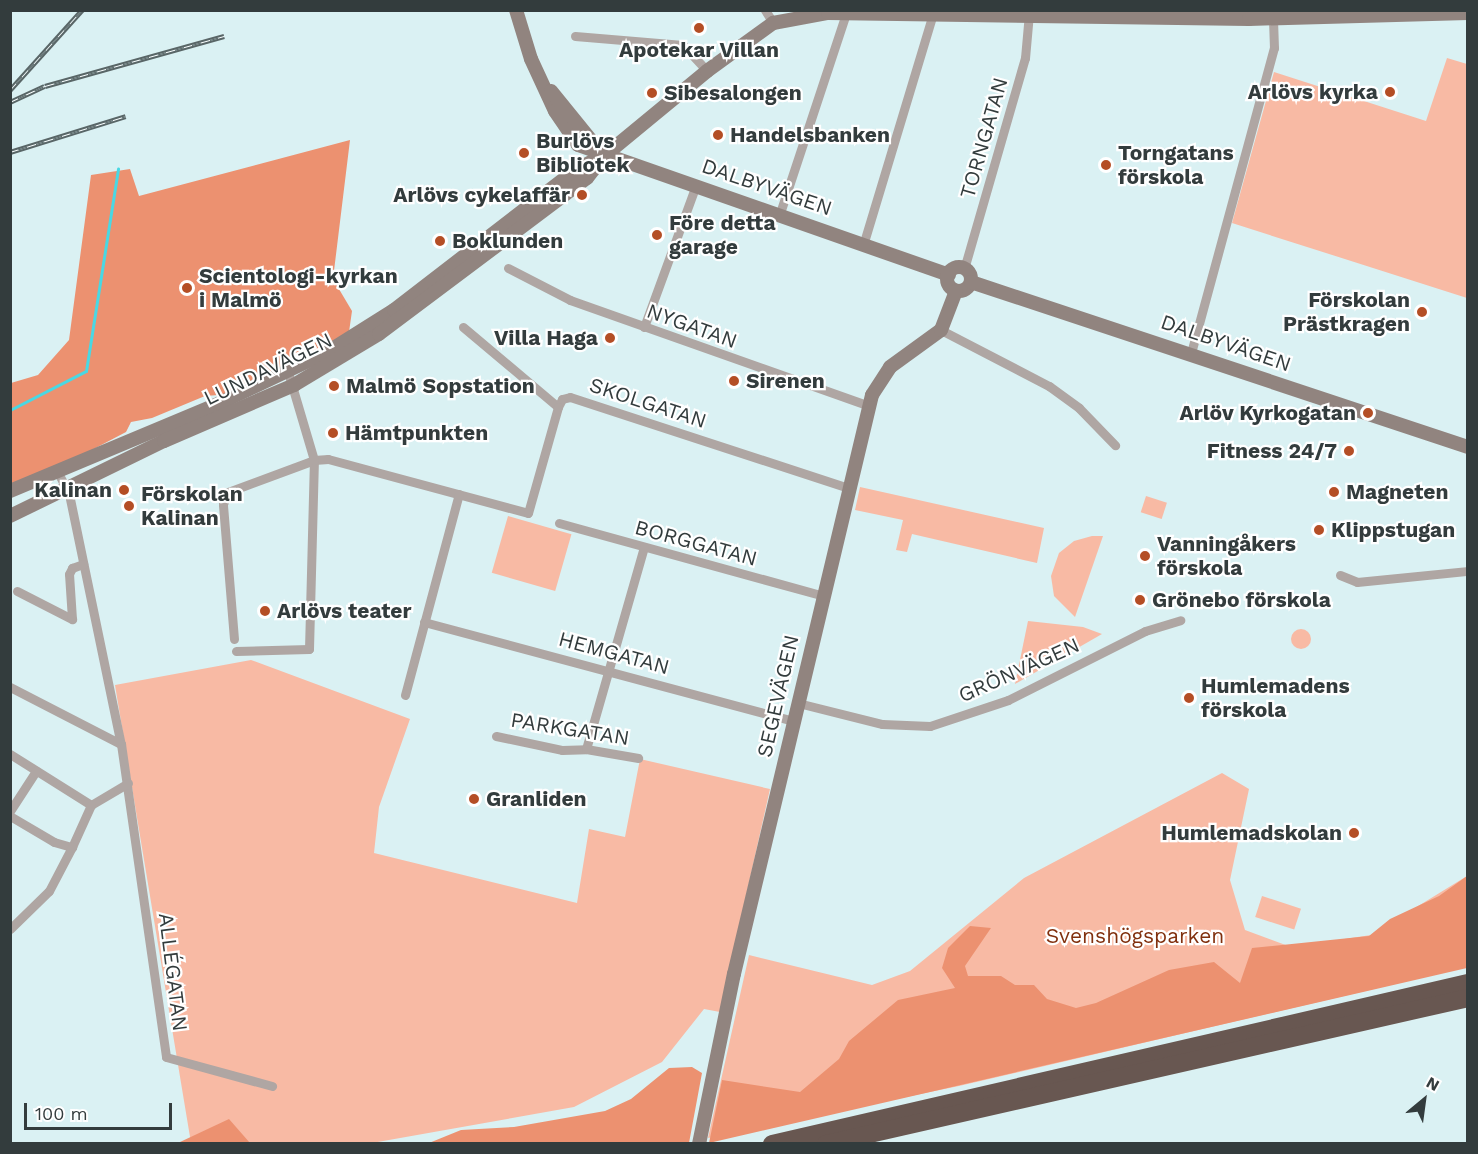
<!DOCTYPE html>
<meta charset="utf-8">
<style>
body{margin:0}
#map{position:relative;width:1478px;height:1154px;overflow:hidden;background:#daf1f3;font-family:"Work Sans",sans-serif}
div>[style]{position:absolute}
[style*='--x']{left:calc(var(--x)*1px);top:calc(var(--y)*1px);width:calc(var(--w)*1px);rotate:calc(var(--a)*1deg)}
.green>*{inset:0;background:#f8baa4;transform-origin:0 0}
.round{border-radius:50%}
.forest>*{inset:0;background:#ec9170}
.stream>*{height:3px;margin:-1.5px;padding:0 1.5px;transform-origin:1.5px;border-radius:1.5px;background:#49d8e3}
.street>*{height:9px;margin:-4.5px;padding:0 4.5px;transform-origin:4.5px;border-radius:4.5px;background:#afa6a3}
.secondary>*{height:14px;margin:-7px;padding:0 7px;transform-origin:7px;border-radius:7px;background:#91847f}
.secondary>.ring{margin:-7px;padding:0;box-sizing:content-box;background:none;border:14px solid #91847f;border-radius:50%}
.highway>*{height:18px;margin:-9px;padding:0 9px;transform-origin:9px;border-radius:9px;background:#685751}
.rail>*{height:5px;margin-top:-2.5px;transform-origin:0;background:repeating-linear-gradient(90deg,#fff 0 9px,#596667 0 18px);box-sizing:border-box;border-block:2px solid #596667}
.dots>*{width:16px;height:16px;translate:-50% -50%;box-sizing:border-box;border:3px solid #fff;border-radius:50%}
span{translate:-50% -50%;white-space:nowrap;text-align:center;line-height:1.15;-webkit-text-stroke:4.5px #fff;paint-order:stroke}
.poi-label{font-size:21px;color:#333c3d;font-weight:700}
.right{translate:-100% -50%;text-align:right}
.left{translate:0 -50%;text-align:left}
.street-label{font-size:21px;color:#333c3d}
.park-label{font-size:21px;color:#81300e}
.frame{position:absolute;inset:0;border:12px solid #333c3d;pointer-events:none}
.north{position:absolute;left:1394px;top:1070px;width:60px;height:60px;-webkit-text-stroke:4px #fff;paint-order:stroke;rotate:29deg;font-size:16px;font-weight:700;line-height:24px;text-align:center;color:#333c3d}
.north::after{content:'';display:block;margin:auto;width:21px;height:27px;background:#333c3d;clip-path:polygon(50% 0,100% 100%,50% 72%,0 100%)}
.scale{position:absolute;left:24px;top:1103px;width:148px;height:27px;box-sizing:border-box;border:3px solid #333c3d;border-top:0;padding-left:8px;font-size:18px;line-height:21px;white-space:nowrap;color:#333c3d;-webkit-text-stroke:4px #fff;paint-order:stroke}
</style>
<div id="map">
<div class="green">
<div style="clip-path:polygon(1447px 58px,1467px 64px,1467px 298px,1232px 223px,1274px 72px,1426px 121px)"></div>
<div style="clip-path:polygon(860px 487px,1044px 528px,1037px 563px,912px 534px,907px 552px,896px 550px,903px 520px,855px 510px)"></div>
<div style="left:1146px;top:496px;width:22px;height:17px;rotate:18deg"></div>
<div style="left:508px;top:516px;width:66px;height:59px;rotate:16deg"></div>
<div style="clip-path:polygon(1092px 536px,1103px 536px,1075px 617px,1054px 596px,1051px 576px,1059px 553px,1074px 541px)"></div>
<div style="clip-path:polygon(1028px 621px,1083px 627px,1102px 634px,1015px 684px)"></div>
<div class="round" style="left:1291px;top:629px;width:20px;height:20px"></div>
<div style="clip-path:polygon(251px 660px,410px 719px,379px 807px,374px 853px,577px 903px,589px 829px,625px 837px,640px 759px,770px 789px,720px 1012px,704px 1009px,662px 1062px,574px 1107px,372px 1143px,254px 1144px,226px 1137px,215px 1144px,190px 1137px,115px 685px)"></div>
<div style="clip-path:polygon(1222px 773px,1249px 789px,1230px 880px,1245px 930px,1291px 947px,1371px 935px,1467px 876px,1467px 967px,959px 1086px,708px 1138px,749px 955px,872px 985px,910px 971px,1024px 878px)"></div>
<div style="left:1262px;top:896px;width:41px;height:22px;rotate:18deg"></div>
</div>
<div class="forest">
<div style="clip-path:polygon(350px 140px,333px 279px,352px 311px,349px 332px,326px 349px,232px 394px,205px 396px,152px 418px,131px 422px,126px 432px,65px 464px,11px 486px,11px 383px,38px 375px,69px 340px,91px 175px,130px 169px,139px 196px)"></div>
<div style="clip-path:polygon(1467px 876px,1467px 968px,709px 1143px,722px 1080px,800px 1092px,839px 1059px,849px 1041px,898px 1000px,955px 988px,942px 968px,948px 948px,970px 926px,991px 928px,965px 966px,968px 976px,1001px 976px,1015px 985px,1034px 985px,1047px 999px,1076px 1008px,1096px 1003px,1169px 970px,1214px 962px,1240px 983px,1252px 948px,1369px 936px,1390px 919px,1439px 896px)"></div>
<div style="clip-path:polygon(692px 1067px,702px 1073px,689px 1143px,429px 1143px,461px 1130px,514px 1127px,605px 1111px,631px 1099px,669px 1068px)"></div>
<div style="clip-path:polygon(229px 1119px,250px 1143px,181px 1143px,180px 1142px)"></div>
</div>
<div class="stream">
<div style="--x:10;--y:410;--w:85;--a:-27.2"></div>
<div style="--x:86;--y:371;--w:205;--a:-81"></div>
</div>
<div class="street">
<div style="--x:765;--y:10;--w:15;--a:58"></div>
<div style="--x:575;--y:36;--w:108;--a:4.8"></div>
<div style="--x:683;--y:45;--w:35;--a:47"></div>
<div style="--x:780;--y:213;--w:211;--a:-71.7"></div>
<div style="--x:864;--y:242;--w:239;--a:-73.2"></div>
<div style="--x:508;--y:268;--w:70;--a:27.3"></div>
<div style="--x:570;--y:300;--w:317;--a:19.5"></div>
<div style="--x:964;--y:269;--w:220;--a:-73.9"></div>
<div style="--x:1025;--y:58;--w:45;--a:-84.9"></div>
<div style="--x:463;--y:327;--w:124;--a:40.1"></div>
<div style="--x:558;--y:407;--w:9;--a:-63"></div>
<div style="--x:562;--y:399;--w:8;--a:-14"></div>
<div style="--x:570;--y:397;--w:293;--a:18.1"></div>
<div style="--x:644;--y:327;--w:151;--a:-69.9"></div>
<div style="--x:941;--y:330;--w:122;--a:27.4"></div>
<div style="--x:1049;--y:386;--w:37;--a:36"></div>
<div style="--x:1079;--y:408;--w:52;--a:45.8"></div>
<div style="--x:1191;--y:353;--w:316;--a:-74.8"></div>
<div style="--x:1274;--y:48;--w:29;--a:-92"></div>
<div style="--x:57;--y:471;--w:26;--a:62"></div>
<div style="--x:69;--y:494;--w:255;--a:78.3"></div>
<div style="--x:121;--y:744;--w:316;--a:81.8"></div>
<div style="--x:166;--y:1057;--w:110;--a:15.3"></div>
<div style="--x:559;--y:523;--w:275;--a:15.4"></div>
<div style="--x:1340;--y:575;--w:18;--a:22"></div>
<div style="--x:1357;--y:582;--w:112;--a:-5.7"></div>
<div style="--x:17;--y:591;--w:62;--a:27"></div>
<div style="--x:72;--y:619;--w:45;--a:-93.8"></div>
<div style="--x:69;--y:574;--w:7;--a:-63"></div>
<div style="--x:72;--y:568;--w:12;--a:-20"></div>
<div style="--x:424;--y:622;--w:383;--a:15"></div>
<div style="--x:234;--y:639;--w:135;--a:-94.7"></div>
<div style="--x:223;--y:504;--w:13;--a:-67"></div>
<div style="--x:228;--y:492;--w:92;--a:-20.4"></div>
<div style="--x:314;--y:460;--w:14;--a:-4"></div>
<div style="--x:328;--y:459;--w:207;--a:15.1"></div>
<div style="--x:528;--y:513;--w:110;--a:-74.2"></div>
<div style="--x:236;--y:651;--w:73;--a:-1.6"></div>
<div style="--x:309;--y:649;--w:189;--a:-88.5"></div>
<div style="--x:314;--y:460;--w:92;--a:-106.5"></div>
<div style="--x:10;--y:687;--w:125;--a:27.2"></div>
<div style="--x:405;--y:695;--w:208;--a:-75"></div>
<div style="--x:798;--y:703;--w:87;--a:14"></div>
<div style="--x:882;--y:724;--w:48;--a:2.4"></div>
<div style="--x:930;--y:726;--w:82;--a:-18.4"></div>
<div style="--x:1008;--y:700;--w:153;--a:-26.7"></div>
<div style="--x:1145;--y:631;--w:37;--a:-17"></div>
<div style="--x:496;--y:736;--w:67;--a:12"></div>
<div style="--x:562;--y:750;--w:24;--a:-2"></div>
<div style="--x:586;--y:749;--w:53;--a:9.8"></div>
<div style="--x:586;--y:749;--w:210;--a:-74"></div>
<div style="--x:10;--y:754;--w:96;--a:32.2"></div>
<div style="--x:91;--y:805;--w:43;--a:-30.7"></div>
<div style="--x:10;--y:811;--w:48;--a:-57"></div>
<div style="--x:10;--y:816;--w:51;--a:30.6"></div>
<div style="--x:54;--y:842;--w:19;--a:16"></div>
<div style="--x:72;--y:847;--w:46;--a:-65.7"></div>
<div style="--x:10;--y:929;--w:54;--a:-44.3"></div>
<div style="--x:49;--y:891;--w:50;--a:-62.4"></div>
</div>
<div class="secondary">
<div style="--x:516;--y:10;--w:51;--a:73"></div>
<div style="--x:531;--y:59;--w:57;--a:65.2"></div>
<div style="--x:555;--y:111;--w:41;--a:55.9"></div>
<div style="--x:578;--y:145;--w:393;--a:19.3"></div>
<div style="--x:551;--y:91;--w:82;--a:50.9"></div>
<div class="ring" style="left:947px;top:267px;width:10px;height:10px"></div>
<div style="--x:971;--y:282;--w:524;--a:18.37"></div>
<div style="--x:10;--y:491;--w:228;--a:-22.7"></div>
<div style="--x:220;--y:403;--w:121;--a:-25.5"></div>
<div style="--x:329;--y:351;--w:77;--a:-32.2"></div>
<div style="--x:394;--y:310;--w:230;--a:-37.6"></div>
<div style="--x:576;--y:170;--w:26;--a:-28"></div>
<div style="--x:10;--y:516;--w:171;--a:-26"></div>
<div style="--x:164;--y:441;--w:142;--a:-23.3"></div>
<div style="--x:294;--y:385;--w:99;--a:-31"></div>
<div style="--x:379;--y:334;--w:260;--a:-36.9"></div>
<div style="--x:587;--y:178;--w:28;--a:-52"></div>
<div style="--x:604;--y:156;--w:134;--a:-39.5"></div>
<div style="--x:707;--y:71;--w:82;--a:-36"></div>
<div style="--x:773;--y:23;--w:56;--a:-10.3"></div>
<div style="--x:828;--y:13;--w:421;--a:0.8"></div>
<div style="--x:1249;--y:19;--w:219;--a:-1.6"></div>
<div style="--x:699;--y:1144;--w:174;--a:-78.4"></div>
<div style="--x:734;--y:974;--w:595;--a:-76.59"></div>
<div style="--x:872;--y:395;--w:33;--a:-57"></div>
<div style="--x:890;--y:367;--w:63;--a:-36"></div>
<div style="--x:941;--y:330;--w:42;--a:-69"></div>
</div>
<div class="highway">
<div style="--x:772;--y:1144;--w:714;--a:-13.02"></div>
<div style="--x:826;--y:1144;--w:658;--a:-12.81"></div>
</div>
<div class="rail">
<div style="--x:10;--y:90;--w:108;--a:-48"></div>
<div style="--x:10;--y:102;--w:38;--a:-25"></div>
<div style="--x:45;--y:86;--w:186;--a:-15.6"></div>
<div style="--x:10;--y:152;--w:121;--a:-17.2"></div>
</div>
<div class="dots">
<div style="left:699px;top:28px;background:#b44e25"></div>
<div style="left:1390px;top:92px;background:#b44e25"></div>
<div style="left:652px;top:93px;background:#b44e25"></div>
<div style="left:718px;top:135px;background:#b44e25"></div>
<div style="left:524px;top:153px;background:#b44e25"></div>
<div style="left:1106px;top:165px;background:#b44e25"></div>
<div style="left:582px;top:195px;background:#b44e25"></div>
<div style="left:657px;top:235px;background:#b44e25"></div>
<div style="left:440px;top:241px;background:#b44e25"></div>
<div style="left:187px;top:288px;background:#b44e25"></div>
<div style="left:1422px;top:312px;background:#b44e25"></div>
<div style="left:610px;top:338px;background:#b44e25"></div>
<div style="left:734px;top:381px;background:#b44e25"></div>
<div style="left:334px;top:386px;background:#b44e25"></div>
<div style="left:1368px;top:413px;background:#b44e25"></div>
<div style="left:333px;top:433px;background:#b44e25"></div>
<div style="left:1349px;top:451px;background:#b44e25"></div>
<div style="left:124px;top:490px;background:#b44e25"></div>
<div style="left:1334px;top:492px;background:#b44e25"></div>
<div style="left:129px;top:506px;background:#b44e25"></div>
<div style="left:1319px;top:530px;background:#b44e25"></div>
<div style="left:1145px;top:556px;background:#b44e25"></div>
<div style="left:1140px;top:600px;background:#b44e25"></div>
<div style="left:265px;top:611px;background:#b44e25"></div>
<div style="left:1189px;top:698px;background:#b44e25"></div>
<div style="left:474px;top:799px;background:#b44e25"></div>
<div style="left:1354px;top:833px;background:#b44e25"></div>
</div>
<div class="poi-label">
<span style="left:699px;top:50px">Apotekar Villan</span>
<span class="right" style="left:1378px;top:92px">Arlövs kyrka</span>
<span class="left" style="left:664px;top:93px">Sibesalongen</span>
<span class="left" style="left:730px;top:135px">Handelsbanken</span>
<span class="left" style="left:536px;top:153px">Burlövs<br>Bibliotek</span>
<span class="left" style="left:1118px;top:165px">Torngatans<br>förskola</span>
<span class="right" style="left:570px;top:195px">Arlövs cykelaffär</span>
<span class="left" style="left:669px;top:235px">Före detta<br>garage</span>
<span class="left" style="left:452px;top:241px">Boklunden</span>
<span class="left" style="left:199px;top:288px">Scientologi-kyrkan<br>i Malmö</span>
<span class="right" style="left:1410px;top:312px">Förskolan<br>Prästkragen</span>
<span class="right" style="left:598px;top:338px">Villa Haga</span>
<span class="left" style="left:746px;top:381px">Sirenen</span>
<span class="left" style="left:346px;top:386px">Malmö Sopstation</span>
<span class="right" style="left:1356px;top:413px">Arlöv Kyrkogatan</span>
<span class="left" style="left:345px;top:433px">Hämtpunkten</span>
<span class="right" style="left:1337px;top:451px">Fitness 24/7</span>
<span class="right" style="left:112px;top:490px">Kalinan</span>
<span class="left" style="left:1346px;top:492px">Magneten</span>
<span class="left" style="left:141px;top:506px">Förskolan<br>Kalinan</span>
<span class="left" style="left:1331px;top:530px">Klippstugan</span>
<span class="left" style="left:1157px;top:556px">Vanningåkers<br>förskola</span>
<span class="left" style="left:1152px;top:600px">Grönebo förskola</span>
<span class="left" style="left:277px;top:611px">Arlövs teater</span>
<span class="left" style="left:1201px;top:698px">Humlemadens<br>förskola</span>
<span class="left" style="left:486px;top:799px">Granliden</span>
<span class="right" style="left:1342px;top:833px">Humlemadskolan</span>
</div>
<div class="street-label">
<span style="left:984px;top:138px;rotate:-74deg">TORNGATAN</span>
<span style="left:767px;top:187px;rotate:19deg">DALBYVÄGEN</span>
<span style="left:692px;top:326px;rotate:20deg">NYGATAN</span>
<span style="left:1226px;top:343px;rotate:19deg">DALBYVÄGEN</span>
<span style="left:268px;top:369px;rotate:-26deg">LUNDAVÄGEN</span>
<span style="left:648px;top:403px;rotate:18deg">SKOLGATAN</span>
<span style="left:696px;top:543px;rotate:15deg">BORGGATAN</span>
<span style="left:614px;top:653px;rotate:15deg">HEMGATAN</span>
<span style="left:1019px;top:670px;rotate:-24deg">GRÖNVÄGEN</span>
<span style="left:778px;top:696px;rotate:-77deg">SEGEVÄGEN</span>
<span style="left:570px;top:729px;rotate:9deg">PARKGATAN</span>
<span style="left:173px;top:972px;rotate:83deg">ALLÉGATAN</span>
</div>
<div class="park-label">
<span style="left:1135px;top:936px">Svenshögsparken</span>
</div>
<div class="frame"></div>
<div class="north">N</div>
<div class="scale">100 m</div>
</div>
